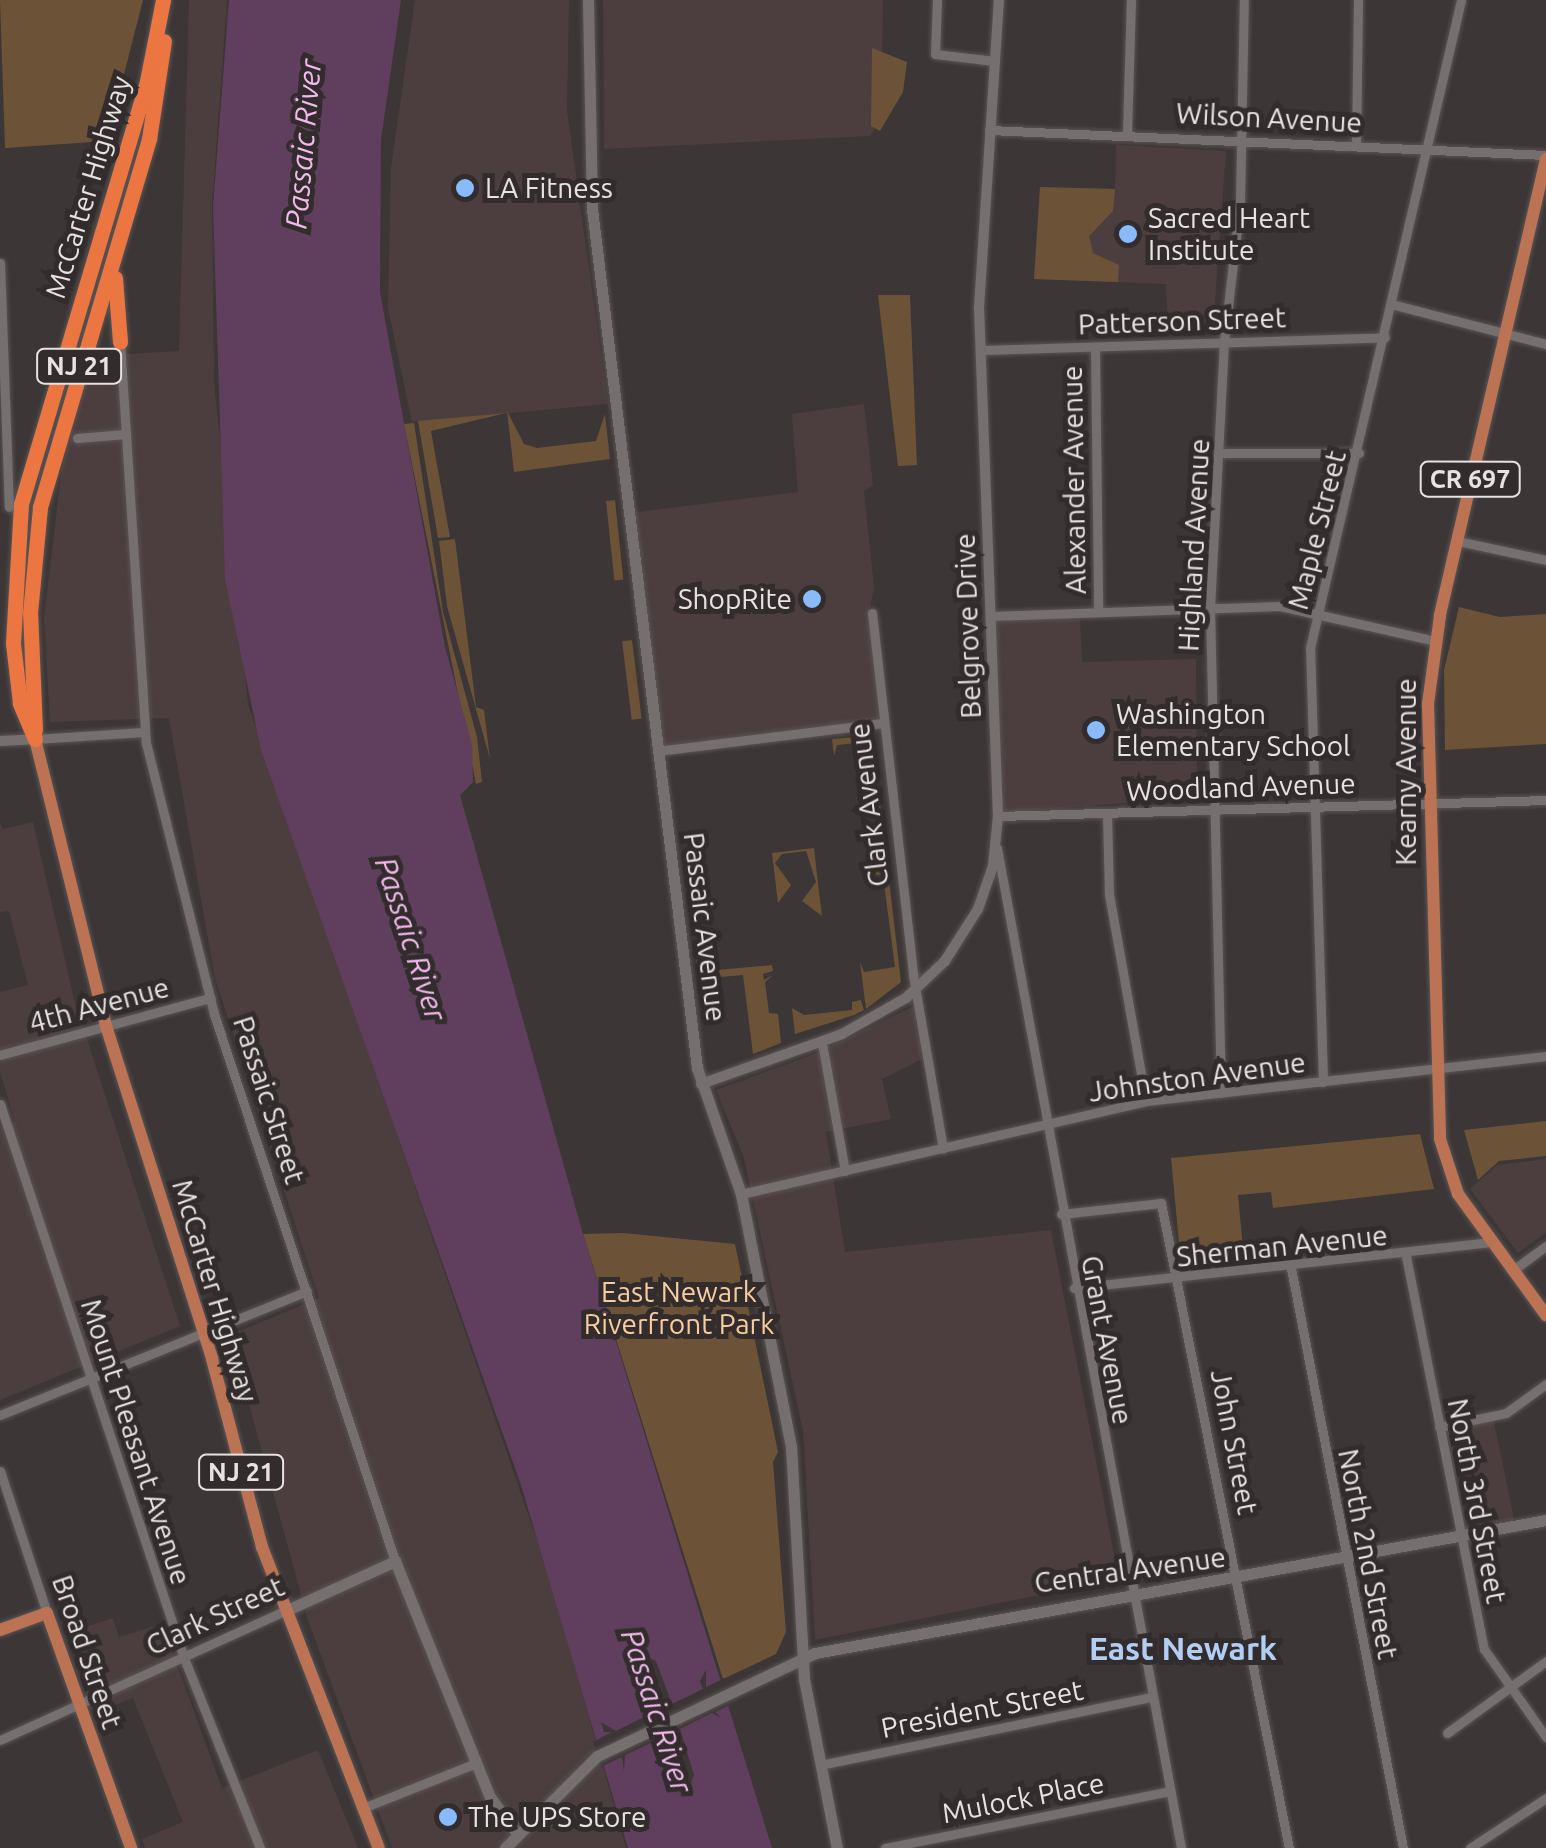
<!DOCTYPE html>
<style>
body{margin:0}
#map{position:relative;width:1546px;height:1848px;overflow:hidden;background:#3c3636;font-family:Ubuntu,sans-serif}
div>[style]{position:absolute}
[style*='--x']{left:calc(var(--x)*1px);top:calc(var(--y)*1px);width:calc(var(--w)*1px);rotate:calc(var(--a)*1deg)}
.built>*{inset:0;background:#4c3e3e}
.green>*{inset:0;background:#6c5338;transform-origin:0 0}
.water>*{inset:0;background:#603e5d}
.pier>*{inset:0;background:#3c3636}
.roads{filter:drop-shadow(0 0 2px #5a5454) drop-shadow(0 0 2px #5a5454)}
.minor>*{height:9px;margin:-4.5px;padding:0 4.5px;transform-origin:4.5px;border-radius:4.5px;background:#766f6f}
.tertiary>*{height:10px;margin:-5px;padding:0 5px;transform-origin:5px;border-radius:5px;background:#766f6f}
.secondary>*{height:11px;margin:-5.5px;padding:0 5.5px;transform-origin:5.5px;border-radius:5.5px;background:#766f6f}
.primary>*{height:12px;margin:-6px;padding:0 6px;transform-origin:6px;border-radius:6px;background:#bc7354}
.motorway>*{height:15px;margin:-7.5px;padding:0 7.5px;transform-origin:7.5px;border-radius:7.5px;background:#eb7642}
.dots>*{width:28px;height:28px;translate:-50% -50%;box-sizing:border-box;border:5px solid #322c2c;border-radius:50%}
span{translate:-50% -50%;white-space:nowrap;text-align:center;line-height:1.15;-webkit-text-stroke:10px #322c2c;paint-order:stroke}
.shield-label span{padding:2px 8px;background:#322c2c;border:2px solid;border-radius:8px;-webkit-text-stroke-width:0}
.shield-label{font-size:25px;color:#e7e3e3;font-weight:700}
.street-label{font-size:28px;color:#e7e3e3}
.poi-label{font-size:28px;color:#e7e3e3}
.left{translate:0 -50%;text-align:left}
.right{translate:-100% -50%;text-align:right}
.park-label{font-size:28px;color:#f7cc9f}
.water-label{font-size:30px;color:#f3b9ed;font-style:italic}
.quarter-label{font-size:32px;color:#b2cef3;font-weight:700}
</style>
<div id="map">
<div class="built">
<div style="clip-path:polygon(189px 0,227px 0,212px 205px,214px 382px,248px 704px,548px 1572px,626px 1848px,392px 1848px,308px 1620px,230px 1335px,319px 1298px,215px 978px,169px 718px,50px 722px,44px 616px,63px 460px,89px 356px,179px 351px)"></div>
<div style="clip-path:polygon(415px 0,569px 0,567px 111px,608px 404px,412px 422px,388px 308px,391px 167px)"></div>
<div style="clip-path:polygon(603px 0,883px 0,881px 119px,870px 136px,604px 149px)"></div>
<div style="clip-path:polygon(1116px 145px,1226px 151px,1213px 328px,1168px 330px,1166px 284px,1034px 279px,1040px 187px,1115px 189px)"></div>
<div style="clip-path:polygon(864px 404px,873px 485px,864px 491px,874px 587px,869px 614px,884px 726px,660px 753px,630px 513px,798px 492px,792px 414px)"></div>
<div style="clip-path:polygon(1080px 616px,1082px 662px,1196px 659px,1197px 797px,1001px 813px,991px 619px)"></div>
<div style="clip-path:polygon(0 821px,3px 829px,33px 822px,74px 999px,180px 1326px,0 1400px,0 1127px,15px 1121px,0 1072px,0 992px,28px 985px,9px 911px,0 912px)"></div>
<div style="clip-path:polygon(914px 1006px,930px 1055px,882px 1079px,891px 1119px,826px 1132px,845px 1252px,1051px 1230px,1119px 1579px,815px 1640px,803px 1431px,744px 1158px,716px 1090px,817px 1053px)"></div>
<div style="clip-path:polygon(1546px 1159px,1546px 1233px,1518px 1253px,1470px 1189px,1497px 1165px)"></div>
<div style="clip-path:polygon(1493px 1417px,1515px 1524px,1486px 1529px,1475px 1475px,1450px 1479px,1441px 1428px)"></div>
<div style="clip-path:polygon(113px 1618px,119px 1637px,162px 1624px,222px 1788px,318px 1750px,358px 1848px,145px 1848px,142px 1839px,183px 1822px,133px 1698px,93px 1714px,67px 1633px)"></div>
</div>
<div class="green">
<div style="clip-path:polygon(0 0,143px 0,107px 141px,5px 148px)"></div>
<div style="clip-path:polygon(872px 48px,907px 62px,903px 92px,880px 131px,871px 126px)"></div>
<div style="clip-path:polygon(1040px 187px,1115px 189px,1113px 211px,1089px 236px,1093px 253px,1119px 265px,1118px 282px,1034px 279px)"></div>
<div style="clip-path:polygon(878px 295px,910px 295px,917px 465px,898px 466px)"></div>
<div style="clip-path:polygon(507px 411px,524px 444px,537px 448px,596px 441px,605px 414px,610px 459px,514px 472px)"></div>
<div style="clip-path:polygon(506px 413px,431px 431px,450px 537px,438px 538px,418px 421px)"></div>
<div style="clip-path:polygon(414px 423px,443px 612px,477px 737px,482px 782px,476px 784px,404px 424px)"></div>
<div style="left:615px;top:500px;width:80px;height:9px;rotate:84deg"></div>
<div style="clip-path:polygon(455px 539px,476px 707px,484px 710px,490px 759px,447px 606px,439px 541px)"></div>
<div style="clip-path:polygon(1459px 607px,1500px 617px,1546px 614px,1546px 744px,1445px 750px,1444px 670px)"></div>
<div style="left:632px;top:640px;width:79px;height:10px;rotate:83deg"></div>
<div style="clip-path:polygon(872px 736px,901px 982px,866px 1009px,860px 962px,864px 972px,895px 967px,883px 876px,875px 874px,885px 861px,879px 840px,870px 838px,879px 834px,867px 742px,837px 745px,834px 756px,832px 739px)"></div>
<div style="clip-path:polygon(814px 848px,818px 884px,822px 916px,802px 901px,816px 882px,806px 851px,782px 854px,775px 863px,791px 885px,778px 903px,772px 853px)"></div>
<div style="clip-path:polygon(704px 954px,706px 971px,772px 965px,773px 971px,763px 974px,764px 980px,773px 975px,765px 982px,768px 1005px,769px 1013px,778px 1014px,781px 1043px,753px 1054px,743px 975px,698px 979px,696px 961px)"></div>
<div style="clip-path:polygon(861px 1000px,864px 1010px,854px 1015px,795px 1034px,792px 1008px,804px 1015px,852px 1010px,852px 1002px)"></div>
<div style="clip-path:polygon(1546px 1121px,1546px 1156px,1499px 1161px,1478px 1180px,1464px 1130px)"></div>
<div style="clip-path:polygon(1420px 1134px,1434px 1189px,1273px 1208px,1271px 1192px,1238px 1195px,1245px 1270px,1182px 1275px,1171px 1158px)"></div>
<div style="clip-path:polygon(623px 1233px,735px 1244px,778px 1452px,773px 1462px,786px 1632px,776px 1654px,723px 1679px,583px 1234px)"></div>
</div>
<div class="water">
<div style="clip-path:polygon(229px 0,401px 0,381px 140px,380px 292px,445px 647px,472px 744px,473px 782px,460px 795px,583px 1234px,772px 1848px,628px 1848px,521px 1485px,261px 750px,225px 579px,213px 206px)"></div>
</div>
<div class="pier">
<div style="clip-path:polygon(640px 1653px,656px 1661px,672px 1704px,703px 1689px,700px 1681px,706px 1670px,706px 1687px,725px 1678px,732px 1704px,715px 1712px,721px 1718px,712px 1713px,680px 1729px,694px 1775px,687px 1793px,671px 1785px,655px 1741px,625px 1755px,624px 1771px,622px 1757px,601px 1767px,593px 1742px,612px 1732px,604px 1732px,601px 1722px,616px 1731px,646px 1716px,632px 1670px)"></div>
</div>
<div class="roads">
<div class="minor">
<div style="--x:937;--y:0;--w:54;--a:92.1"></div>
<div style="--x:935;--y:54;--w:60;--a:6.7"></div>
<div style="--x:989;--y:130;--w:558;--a:2.57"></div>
<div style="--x:1127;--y:133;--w:133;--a:-88.3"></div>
<div style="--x:1356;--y:145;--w:145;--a:-89.2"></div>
<div style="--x:0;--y:263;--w:244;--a:87.9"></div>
<div style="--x:1395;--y:305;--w:156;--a:14.5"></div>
<div style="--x:120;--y:342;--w:402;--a:86.3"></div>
<div style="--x:146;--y:743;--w:279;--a:75.9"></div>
<div style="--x:214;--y:1014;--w:576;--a:71.69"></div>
<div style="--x:1095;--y:348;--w:264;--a:89.3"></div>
<div style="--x:980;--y:350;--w:405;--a:-1.8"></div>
<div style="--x:77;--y:438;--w:49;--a:-4.7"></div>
<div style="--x:1221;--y:453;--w:138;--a:0"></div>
<div style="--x:1458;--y:541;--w:90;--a:12.2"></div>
<div style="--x:872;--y:613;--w:364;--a:83.5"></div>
<div style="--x:913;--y:975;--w:176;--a:80.2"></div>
<div style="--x:991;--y:616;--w:289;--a:-2"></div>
<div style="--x:1280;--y:606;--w:159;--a:12.7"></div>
<div style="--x:35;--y:739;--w:109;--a:-3.7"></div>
<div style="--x:658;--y:751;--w:226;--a:-7.1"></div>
<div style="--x:1107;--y:813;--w:81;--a:88.6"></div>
<div style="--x:1109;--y:894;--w:210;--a:79.9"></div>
<div style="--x:998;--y:816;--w:548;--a:-1.67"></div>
<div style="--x:997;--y:848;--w:1017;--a:79.57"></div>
<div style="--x:822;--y:1043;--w:130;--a:79.8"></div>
<div style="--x:0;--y:1055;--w:218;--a:-15.2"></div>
<div style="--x:1323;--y:1082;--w:434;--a:-91.7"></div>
<div style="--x:1310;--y:648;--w:665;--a:-76.88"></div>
<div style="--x:1221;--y:1093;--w:485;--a:-91.3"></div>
<div style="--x:1210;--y:608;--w:267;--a:-87"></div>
<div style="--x:1224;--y:341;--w:140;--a:-83.4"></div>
<div style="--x:1240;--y:202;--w:202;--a:-88.9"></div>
<div style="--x:0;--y:1104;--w:584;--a:71.63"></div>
<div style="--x:184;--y:1658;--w:205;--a:68.2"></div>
<div style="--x:741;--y:1194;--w:416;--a:-12.9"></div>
<div style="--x:1146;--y:1101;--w:403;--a:-6.4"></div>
<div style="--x:1061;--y:1214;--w:101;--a:-6.3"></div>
<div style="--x:1161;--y:1203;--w:658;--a:78.78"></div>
<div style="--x:1406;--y:1256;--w:401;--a:78.8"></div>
<div style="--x:1484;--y:1649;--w:108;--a:54.8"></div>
<div style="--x:1291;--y:1268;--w:591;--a:79.07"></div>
<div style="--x:1513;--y:1270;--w:41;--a:-36"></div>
<div style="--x:1074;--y:1288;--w:422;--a:-6.3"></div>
<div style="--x:0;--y:1415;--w:331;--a:-22"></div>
<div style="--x:1439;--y:1427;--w:68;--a:-11.8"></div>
<div style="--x:1506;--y:1413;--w:49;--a:-35.9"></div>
<div style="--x:0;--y:1471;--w:150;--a:71.7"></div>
<div style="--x:1447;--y:1733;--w:122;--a:-36"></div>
<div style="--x:0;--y:1740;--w:313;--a:-24.4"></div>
<div style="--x:820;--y:1765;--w:339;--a:-11.6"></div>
<div style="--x:363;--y:1808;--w:122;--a:-21.7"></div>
<div style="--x:885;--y:1848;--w:291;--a:-11.3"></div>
<div style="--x:1470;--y:1848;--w:91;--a:-33.3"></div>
</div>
<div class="tertiary">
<div style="--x:0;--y:741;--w:35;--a:-3"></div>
<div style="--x:701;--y:1084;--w:150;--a:-19.5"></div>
<div style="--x:842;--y:1034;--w:73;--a:-29.4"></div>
<div style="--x:906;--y:998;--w:54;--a:-43.5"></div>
<div style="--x:945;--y:961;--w:62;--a:-57.6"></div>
<div style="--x:978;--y:909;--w:46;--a:-70.8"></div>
<div style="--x:993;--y:866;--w:50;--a:-84.3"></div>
<div style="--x:998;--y:816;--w:508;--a:-92.14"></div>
<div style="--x:979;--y:308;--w:309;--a:-86.3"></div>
</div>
<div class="secondary">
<div style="--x:588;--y:0;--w:209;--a:88.9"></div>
<div style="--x:592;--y:209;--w:865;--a:83.03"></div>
<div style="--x:697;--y:1068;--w:133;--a:70.8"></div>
<div style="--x:741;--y:1194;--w:257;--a:78.8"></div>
<div style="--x:791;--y:1446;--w:233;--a:86.8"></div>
<div style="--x:804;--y:1679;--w:172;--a:79"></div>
<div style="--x:285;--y:1611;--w:121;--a:-24.4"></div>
<div style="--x:395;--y:1561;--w:254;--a:68.1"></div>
<div style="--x:490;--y:1797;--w:47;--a:53.6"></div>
<div style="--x:505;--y:1848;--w:130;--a:-45"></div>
<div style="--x:597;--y:1756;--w:241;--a:-25.3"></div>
<div style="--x:815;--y:1653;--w:743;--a:-10.31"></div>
</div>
<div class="primary">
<div style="--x:1546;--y:159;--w:469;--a:103.1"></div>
<div style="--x:1440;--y:616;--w:89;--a:97.8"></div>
<div style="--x:1428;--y:704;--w:435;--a:88.4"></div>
<div style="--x:1440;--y:1139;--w:58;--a:71.9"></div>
<div style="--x:1458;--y:1194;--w:150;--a:54"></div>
<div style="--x:35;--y:739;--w:296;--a:76.1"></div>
<div style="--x:106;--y:1026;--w:349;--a:72.3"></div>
<div style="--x:212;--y:1359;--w:195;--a:75.1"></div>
<div style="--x:262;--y:1547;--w:323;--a:68.8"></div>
<div style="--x:0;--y:1630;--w:50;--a:-19.9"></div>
<div style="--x:47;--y:1613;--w:250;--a:70.3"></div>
</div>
<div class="motorway">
<div style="--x:115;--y:278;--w:64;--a:85.5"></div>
<div style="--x:35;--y:730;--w:117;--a:-92.4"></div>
<div style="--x:30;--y:613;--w:106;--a:-84.6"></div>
<div style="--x:40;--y:507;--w:384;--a:-73.5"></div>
<div style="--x:149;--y:139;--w:99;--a:-81.3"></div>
<div style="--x:35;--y:739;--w:39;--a:-113"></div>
<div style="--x:20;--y:703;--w:60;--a:-96.7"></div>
<div style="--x:13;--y:643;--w:139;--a:-86.7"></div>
<div style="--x:21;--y:504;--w:441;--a:-73.4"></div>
<div style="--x:147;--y:81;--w:83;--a:-78.8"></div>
</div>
</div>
<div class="dots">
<div style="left:465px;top:188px;background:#89bafc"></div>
<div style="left:1128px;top:234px;background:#89bafc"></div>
<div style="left:812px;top:599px;background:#89bafc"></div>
<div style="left:1096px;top:730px;background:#89bafc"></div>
<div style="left:448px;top:1817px;background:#89bafc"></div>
</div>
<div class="shield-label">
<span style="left:79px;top:366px">NJ 21</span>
<span style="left:1470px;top:479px">CR 697</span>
<span style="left:241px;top:1472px">NJ 21</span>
</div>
<div class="street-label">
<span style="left:1269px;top:118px;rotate:3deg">Wilson Avenue</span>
<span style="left:88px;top:187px;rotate:-73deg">McCarter Highway</span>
<span style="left:1182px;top:321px;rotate:-2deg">Patterson Street</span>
<span style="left:1074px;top:480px;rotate:-91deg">Alexander Avenue</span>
<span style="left:1317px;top:530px;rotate:-76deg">Maple Street</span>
<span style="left:1194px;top:545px;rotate:-87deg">Highland Avenue</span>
<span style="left:968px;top:626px;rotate:-92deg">Belgrove Drive</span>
<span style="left:1406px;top:772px;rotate:-90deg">Kearny Avenue</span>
<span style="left:1241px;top:787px;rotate:-2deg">Woodland Avenue</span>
<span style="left:869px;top:805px;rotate:-97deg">Clark Avenue</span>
<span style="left:705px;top:927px;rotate:83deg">Passaic Avenue</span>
<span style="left:99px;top:1005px;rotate:-15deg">4th Avenue</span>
<span style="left:1197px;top:1077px;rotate:-8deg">Johnston Avenue</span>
<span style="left:269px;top:1100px;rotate:72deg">Passaic Street</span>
<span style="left:1282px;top:1246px;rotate:-6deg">Sherman Avenue</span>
<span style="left:215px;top:1291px;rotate:73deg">McCarter Highway</span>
<span style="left:1107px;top:1340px;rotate:79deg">Grant Avenue</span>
<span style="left:136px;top:1442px;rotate:72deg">Mount Pleasant Avenue</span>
<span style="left:1234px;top:1442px;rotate:79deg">John Street</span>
<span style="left:1477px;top:1501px;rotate:79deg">North 3rd Street</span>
<span style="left:1368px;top:1554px;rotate:79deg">North 2nd Street</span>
<span style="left:1130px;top:1570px;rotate:-8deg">Central Avenue</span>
<span style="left:215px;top:1616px;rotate:-25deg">Clark Street</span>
<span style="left:87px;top:1652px;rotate:71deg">Broad Street</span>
<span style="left:982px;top:1709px;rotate:-11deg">President Street</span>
<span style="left:1023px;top:1798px;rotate:-11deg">Mulock Place</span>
</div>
<div class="poi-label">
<span class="left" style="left:485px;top:188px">LA Fitness</span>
<span class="left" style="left:1148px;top:234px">Sacred Heart<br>Institute</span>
<span class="right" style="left:792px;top:599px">ShopRite</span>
<span class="left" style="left:1116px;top:730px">Washington<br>Elementary School</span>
<span class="left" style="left:468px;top:1817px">The UPS Store</span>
</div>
<div class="park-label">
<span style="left:679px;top:1308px">East Newark<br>Riverfront Park</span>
</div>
<div class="water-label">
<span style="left:303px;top:144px;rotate:-85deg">Passaic River</span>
<span style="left:411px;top:939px;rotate:72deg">Passaic River</span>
<span style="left:657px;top:1711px;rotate:72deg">Passaic River</span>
</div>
<div class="quarter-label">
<span style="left:1183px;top:1648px">East Newark</span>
</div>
</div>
